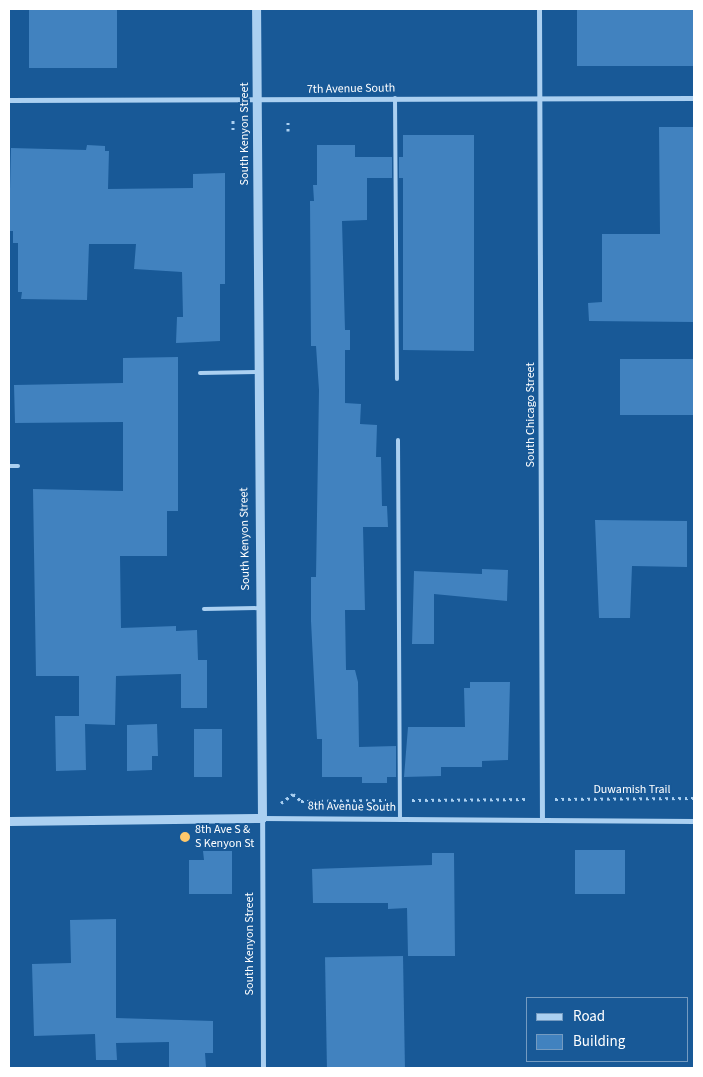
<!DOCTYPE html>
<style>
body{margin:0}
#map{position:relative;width:703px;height:1077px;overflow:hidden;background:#185997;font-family:"Source Sans 3",sans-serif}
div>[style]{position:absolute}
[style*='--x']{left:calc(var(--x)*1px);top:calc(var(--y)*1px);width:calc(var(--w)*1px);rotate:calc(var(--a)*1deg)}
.building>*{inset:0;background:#4182bf;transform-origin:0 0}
.path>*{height:3px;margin-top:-1.5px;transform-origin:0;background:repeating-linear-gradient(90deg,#abd0f1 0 2.5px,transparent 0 6.5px)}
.service>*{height:4px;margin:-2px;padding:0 2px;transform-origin:2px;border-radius:2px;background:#abd0f1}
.minor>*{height:5px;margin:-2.5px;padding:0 2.5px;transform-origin:2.5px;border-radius:2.5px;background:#abd0f1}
.tertiary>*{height:9px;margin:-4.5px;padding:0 4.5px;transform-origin:4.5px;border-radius:4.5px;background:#abd0f1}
.dots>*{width:14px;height:14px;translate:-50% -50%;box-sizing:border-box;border:2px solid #185997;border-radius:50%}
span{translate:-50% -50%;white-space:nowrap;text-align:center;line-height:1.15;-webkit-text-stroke:4px #185997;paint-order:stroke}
.street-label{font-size:12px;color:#fff}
.poi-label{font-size:12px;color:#fff}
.left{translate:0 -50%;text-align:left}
.frame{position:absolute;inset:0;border:10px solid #fff;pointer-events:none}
.legend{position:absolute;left:526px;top:997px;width:162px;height:65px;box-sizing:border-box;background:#185997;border:1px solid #749bc1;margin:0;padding:6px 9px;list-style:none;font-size:15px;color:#fff}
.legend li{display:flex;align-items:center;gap:10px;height:25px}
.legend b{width:25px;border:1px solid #749bc1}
</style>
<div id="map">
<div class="building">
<div style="left:29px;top:9px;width:88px;height:59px"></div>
<div style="left:577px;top:9px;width:117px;height:57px"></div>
<div style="clip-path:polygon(659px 127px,694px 127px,694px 322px,589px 321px,588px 303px,602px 302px,602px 234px,660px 234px)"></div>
<div style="clip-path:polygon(403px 135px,474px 135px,474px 351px,403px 350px,403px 178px,399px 178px,399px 157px,403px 157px)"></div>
<div style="clip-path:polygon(87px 145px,105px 146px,105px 151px,109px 151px,108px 189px,193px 188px,193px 174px,225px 173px,225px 284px,220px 284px,220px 341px,176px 343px,177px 317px,183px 317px,182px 272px,134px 269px,136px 244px,89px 244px,87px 300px,21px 299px,22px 292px,18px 292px,18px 243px,13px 243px,13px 231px,9px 231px,11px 148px,86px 150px)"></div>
<div style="clip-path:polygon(317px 145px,355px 145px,355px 157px,392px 157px,392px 178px,367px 178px,367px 220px,342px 221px,345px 330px,350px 330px,350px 350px,345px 350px,345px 403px,361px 404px,360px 424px,377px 425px,376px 457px,381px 457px,382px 506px,387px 506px,388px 527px,363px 527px,365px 610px,345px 610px,346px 670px,355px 670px,358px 682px,359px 747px,396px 746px,396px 777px,387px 777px,387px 783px,362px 783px,362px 777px,322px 777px,322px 739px,317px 739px,311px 621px,311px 577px,316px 577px,319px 390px,316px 346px,311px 346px,310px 201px,314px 201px,313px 185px,317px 185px)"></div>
<div style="clip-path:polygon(178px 357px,178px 511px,167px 511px,167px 556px,120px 556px,121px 628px,176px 626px,176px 631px,197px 630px,198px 660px,207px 660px,207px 708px,181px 708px,181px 674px,116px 676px,115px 725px,85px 724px,86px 770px,56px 771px,55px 716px,79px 716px,79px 676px,36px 676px,33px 489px,123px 491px,123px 422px,15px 423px,14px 385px,123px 383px,123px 358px)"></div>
<div style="left:620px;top:359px;width:74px;height:56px"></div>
<div style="clip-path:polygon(595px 520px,687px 521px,687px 567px,632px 566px,630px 618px,599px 618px)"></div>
<div style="clip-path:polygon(482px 569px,508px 570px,507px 601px,434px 594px,434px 644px,412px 644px,414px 571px,482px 574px)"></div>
<div style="clip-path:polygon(470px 682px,510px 682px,508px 760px,482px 761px,482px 767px,441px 767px,441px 776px,404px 777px,408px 727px,465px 727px,464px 688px,470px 688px)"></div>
<div style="clip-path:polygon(157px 724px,158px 756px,152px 756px,152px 770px,127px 771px,127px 725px)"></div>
<div style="left:194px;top:729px;width:28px;height:48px"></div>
<div style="left:575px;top:850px;width:50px;height:44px"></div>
<div style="clip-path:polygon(203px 851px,232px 851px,232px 894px,189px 894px,189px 860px,204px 860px)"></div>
<div style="clip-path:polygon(432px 853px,454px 853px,455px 956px,408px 956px,407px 908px,388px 909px,388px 903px,313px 903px,312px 869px,432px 865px)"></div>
<div style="clip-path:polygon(116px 919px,116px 1018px,213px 1021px,213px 1053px,205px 1053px,206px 1067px,169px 1068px,169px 1042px,116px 1043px,117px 1060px,96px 1060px,95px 1034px,34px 1036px,32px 964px,71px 963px,70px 920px)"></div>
<div style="left:403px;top:956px;width:112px;height:78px;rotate:89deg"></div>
</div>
<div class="path">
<div style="--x:233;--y:130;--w:13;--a:-90"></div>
<div style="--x:288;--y:131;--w:12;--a:-90"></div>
<div style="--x:555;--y:799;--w:139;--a:-0.4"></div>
<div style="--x:412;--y:800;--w:117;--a:-0.5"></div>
<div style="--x:281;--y:803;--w:15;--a:-37"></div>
<div style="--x:293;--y:794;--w:11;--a:41"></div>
<div style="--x:301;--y:801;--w:85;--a:-0.7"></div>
</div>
<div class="service">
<div style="--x:395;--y:98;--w:281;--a:89.6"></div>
<div style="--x:200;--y:373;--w:56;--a:-1"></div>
<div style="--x:398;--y:440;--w:380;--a:89.7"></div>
<div style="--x:9;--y:466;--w:9;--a:0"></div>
<div style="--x:204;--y:609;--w:55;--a:-1"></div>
</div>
<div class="minor">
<div style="--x:539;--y:9;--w:811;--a:89.79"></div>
<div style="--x:9;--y:100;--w:685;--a:-0.17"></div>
<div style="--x:263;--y:1068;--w:250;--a:-90.2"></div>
<div style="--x:262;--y:818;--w:432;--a:0.4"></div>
</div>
<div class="tertiary">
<div style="--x:9;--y:821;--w:253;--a:-0.7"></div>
<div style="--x:262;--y:818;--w:809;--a:-90.42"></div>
</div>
<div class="dots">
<div style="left:185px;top:837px;background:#ffc96b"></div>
</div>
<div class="street-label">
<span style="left:351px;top:89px;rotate:-1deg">7th Avenue South</span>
<span style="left:245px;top:134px;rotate:-90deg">South Kenyon Street</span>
<span style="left:531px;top:415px;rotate:-90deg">South Chicago Street</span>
<span style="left:245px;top:539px;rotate:-91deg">South Kenyon Street</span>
<span style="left:632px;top:790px">Duwamish Trail</span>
<span style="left:352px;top:807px;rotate:1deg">8th Avenue South</span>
<span style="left:250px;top:944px;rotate:-90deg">South Kenyon Street</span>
</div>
<div class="poi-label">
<span class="left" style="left:195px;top:837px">8th Ave S &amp;<br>S Kenyon St</span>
</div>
<div class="frame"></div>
<ul class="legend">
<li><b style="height:6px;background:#abd0f1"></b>Road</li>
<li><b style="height:14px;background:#4182bf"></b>Building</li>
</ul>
</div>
